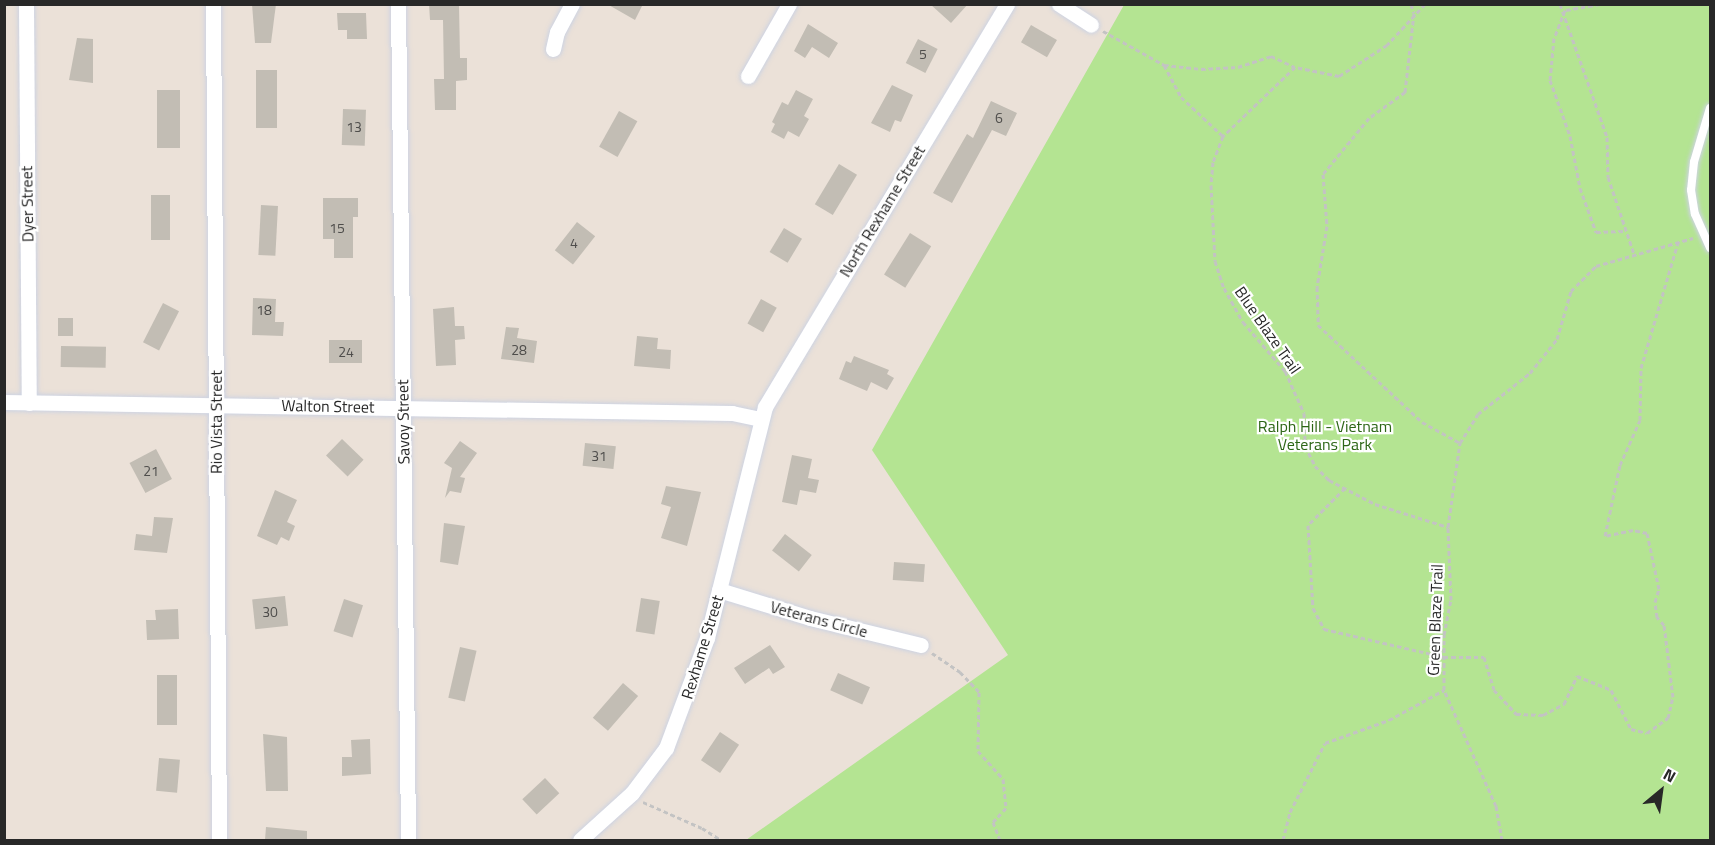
<!DOCTYPE html>
<style>
body{margin:0}
#map{position:relative;width:1715px;height:845px;overflow:hidden;background:#ebe1d8;font-family:"Titillium Web",sans-serif}
div>[style]{position:absolute}
[style*='--x']{left:calc(var(--x)*1px);top:calc(var(--y)*1px);width:calc(var(--w)*1px);rotate:calc(var(--a)*1deg)}
.green>*{inset:0;background:#b4e492}
.building>*{inset:0;background:#c2bdb4;transform-origin:0 0}
.path>*{height:3px;margin-top:-1.5px;transform-origin:0;background:repeating-linear-gradient(90deg,#c3c3c3 0 4.5px,transparent 0 7.5px)}
.roads{filter:drop-shadow(0 0 2px #cdd3e2) drop-shadow(0 0 2px #cdd3e2)}
.lane>*{height:8px;margin:-4px;padding:0 4px;transform-origin:4px;border-radius:4px;background:#fff}
.street>*{height:15px;margin:-7.5px;padding:0 7.5px;transform-origin:7.5px;border-radius:7.5px;background:#fff}
span{translate:-50% -50%;white-space:nowrap;text-align:center;line-height:1.15;-webkit-text-stroke:4.5px #fff;paint-order:stroke}
.number-label{font-size:14px;color:#4e4d4b}
.number-label span{-webkit-text-stroke-width:0}
.street-label{font-size:16px;color:#282828}
.park-label{font-size:16px;color:#2d6616}
.frame{position:absolute;inset:0;border:6px solid #282828;pointer-events:none}
.north{position:absolute;left:1631px;top:761px;width:60px;height:60px;-webkit-text-stroke:4px #fff;paint-order:stroke;rotate:29deg;font-size:16px;font-weight:700;line-height:24px;text-align:center;color:#282828}
.north::after{content:'';display:block;margin:auto;width:21px;height:27px;background:#282828;clip-path:polygon(50% 0,100% 100%,50% 72%,0 100%)}
</style>
<div id="map">
<div class="green">
<div style="clip-path:polygon(1124px 5px,1710px 5px,1710px 840px,746px 840px,1008px 655px,872px 450px)"></div>
</div>
<div class="building">
<div style="clip-path:polygon(252px 4px,276px 4px,271px 43px,255px 43px)"></div>
<div style="clip-path:polygon(429px 4px,459px 4px,460px 58px,467px 58px,467px 80px,456px 81px,456px 110px,435px 110px,434px 79px,444px 79px,443px 20px,430px 20px)"></div>
<div style="clip-path:polygon(607px 4px,643px 4px,635px 20px)"></div>
<div style="clip-path:polygon(930px 4px,968px 4px,951px 23px)"></div>
<div style="clip-path:polygon(337px 13px,366px 13px,367px 39px,347px 39px,347px 30px,338px 30px)"></div>
<div style="clip-path:polygon(808px 24px,838px 43px,829px 58px,812px 47px,805px 58px,794px 51px)"></div>
<div style="left:1031px;top:25px;width:30px;height:20px;rotate:30deg"></div>
<div style="clip-path:polygon(77px 38px,93px 39px,93px 83px,69px 80px)"></div>
<div style="left:918px;top:39px;width:22px;height:27px;rotate:27deg"></div>
<div style="left:256px;top:70px;width:21px;height:58px"></div>
<div style="clip-path:polygon(892px 85px,913px 95px,901px 122px,895px 120px,890px 132px,871px 123px)"></div>
<div style="left:157px;top:90px;width:23px;height:58px"></div>
<div style="clip-path:polygon(796px 90px,813px 99px,804px 116px,809px 119px,799px 137px,788px 131px,784px 139px,771px 132px,775px 124px,772px 122px,782px 102px,788px 105px)"></div>
<div style="clip-path:polygon(991px 101px,1017px 113px,1006px 136px,992px 130px,952px 203px,933px 193px,967px 134px,973px 138px)"></div>
<div style="left:343px;top:109px;width:23px;height:36px;rotate:2deg"></div>
<div style="left:619px;top:111px;width:21px;height:41px;rotate:29deg"></div>
<div style="left:839px;top:164px;width:21px;height:47px;rotate:31deg"></div>
<div style="left:151px;top:195px;width:19px;height:45px"></div>
<div style="clip-path:polygon(323px 198px,358px 198px,358px 217px,353px 217px,353px 258px,334px 258px,334px 239px,323px 239px)"></div>
<div style="left:261px;top:205px;width:17px;height:50px;rotate:3deg"></div>
<div style="left:577px;top:222px;width:23px;height:36px;rotate:38deg"></div>
<div style="left:784px;top:228px;width:21px;height:28px;rotate:31deg"></div>
<div style="left:910px;top:233px;width:25px;height:49px;rotate:32deg"></div>
<div style="clip-path:polygon(253px 298px,276px 299px,275px 322px,284px 322px,283px 336px,252px 335px)"></div>
<div style="left:761px;top:299px;width:18px;height:28px;rotate:29deg"></div>
<div style="left:163px;top:303px;width:18px;height:44px;rotate:27deg"></div>
<div style="clip-path:polygon(454px 307px,455px 326px,464px 326px,465px 339px,455px 340px,456px 365px,436px 366px,433px 309px)"></div>
<div style="left:58px;top:318px;width:15px;height:18px"></div>
<div style="clip-path:polygon(506px 327px,519px 328px,517px 338px,537px 341px,534px 363px,501px 359px)"></div>
<div style="clip-path:polygon(637px 336px,658px 338px,657px 349px,671px 350px,670px 369px,634px 366px)"></div>
<div style="left:362px;top:340px;width:23px;height:33px;rotate:90deg"></div>
<div style="left:61px;top:346px;width:45px;height:21px;rotate:1deg"></div>
<div style="clip-path:polygon(854px 356px,889px 370px,887px 374px,894px 378px,887px 390px,871px 382px,867px 391px,839px 379px,846px 361px,851px 363px)"></div>
<div style="left:342px;top:439px;width:30px;height:23px;rotate:44deg"></div>
<div style="clip-path:polygon(460px 441px,477px 453px,460px 477px,465px 478px,461px 493px,450px 491px,445px 498px,452px 468px,444px 463px)"></div>
<div style="left:585px;top:443px;width:31px;height:23px;rotate:6deg"></div>
<div style="left:156px;top:449px;width:34px;height:30px;rotate:62deg"></div>
<div style="clip-path:polygon(792px 455px,812px 459px,808px 478px,819px 480px,816px 493px,800px 490px,797px 505px,782px 502px)"></div>
<div style="clip-path:polygon(666px 486px,701px 492px,687px 546px,661px 538px,671px 507px,661px 504px)"></div>
<div style="clip-path:polygon(275px 490px,297px 500px,287px 522px,295px 526px,289px 541px,281px 537px,277px 545px,257px 536px)"></div>
<div style="clip-path:polygon(154px 517px,173px 518px,167px 553px,134px 550px,136px 534px,152px 536px)"></div>
<div style="clip-path:polygon(444px 523px,465px 526px,458px 565px,440px 562px)"></div>
<div style="left:785px;top:534px;width:34px;height:21px;rotate:38deg"></div>
<div style="left:894px;top:562px;width:31px;height:18px;rotate:4deg"></div>
<div style="left:285px;top:596px;width:30px;height:33px;rotate:84deg"></div>
<div style="left:641px;top:598px;width:19px;height:34px;rotate:9deg"></div>
<div style="left:344px;top:599px;width:20px;height:34px;rotate:18deg"></div>
<div style="clip-path:polygon(178px 609px,179px 639px,147px 640px,146px 620px,156px 620px,155px 610px)"></div>
<div style="clip-path:polygon(770px 645px,785px 667px,773px 674px,769px 668px,745px 684px,734px 668px)"></div>
<div style="left:460px;top:647px;width:17px;height:52px;rotate:13deg"></div>
<div style="left:838px;top:673px;width:35px;height:19px;rotate:24deg"></div>
<div style="left:157px;top:675px;width:20px;height:50px"></div>
<div style="left:623px;top:683px;width:20px;height:46px;rotate:41deg"></div>
<div style="left:720px;top:732px;width:23px;height:34px;rotate:34deg"></div>
<div style="clip-path:polygon(263px 734px,287px 737px,288px 791px,266px 791px)"></div>
<div style="clip-path:polygon(370px 739px,371px 774px,342px 776px,342px 757px,352px 757px,351px 740px)"></div>
<div style="left:159px;top:758px;width:21px;height:33px;rotate:5deg"></div>
<div style="left:545px;top:778px;width:21px;height:31px;rotate:47deg"></div>
<div style="clip-path:polygon(266px 827px,307px 831px,307px 840px,265px 840px)"></div>
</div>
<div class="path">
<div style="--x:1411;--y:4;--w:9;--a:72"></div>
<div style="--x:1414;--y:13;--w:80;--a:96.5"></div>
<div style="--x:1405;--y:92;--w:44;--a:144.2"></div>
<div style="--x:1369;--y:118;--w:72;--a:129.4"></div>
<div style="--x:1323;--y:174;--w:52;--a:85.6"></div>
<div style="--x:1327;--y:226;--w:62;--a:99.3"></div>
<div style="--x:1317;--y:287;--w:38;--a:88"></div>
<div style="--x:1318;--y:325;--w:142;--a:43"></div>
<div style="--x:1422;--y:422;--w:43;--a:28.9"></div>
<div style="--x:1425;--y:4;--w:56;--a:132.8"></div>
<div style="--x:1387;--y:45;--w:57;--a:147.1"></div>
<div style="--x:1339;--y:76;--w:45;--a:-168.4"></div>
<div style="--x:1295;--y:67;--w:100;--a:136.2"></div>
<div style="--x:1223;--y:136;--w:28;--a:111"></div>
<div style="--x:1213;--y:162;--w:23;--a:95"></div>
<div style="--x:1211;--y:185;--w:76;--a:87"></div>
<div style="--x:1215;--y:261;--w:28;--a:72"></div>
<div style="--x:1224;--y:288;--w:39;--a:61"></div>
<div style="--x:1243;--y:322;--w:65;--a:49.4"></div>
<div style="--x:1285;--y:371;--w:46;--a:65.7"></div>
<div style="--x:1304;--y:413;--w:33;--a:88"></div>
<div style="--x:1305;--y:446;--w:22;--a:63"></div>
<div style="--x:1315;--y:466;--w:20;--a:45"></div>
<div style="--x:1329;--y:480;--w:52;--a:27.6"></div>
<div style="--x:1375;--y:504;--w:77;--a:17.5"></div>
<div style="--x:1560;--y:4;--w:141;--a:70.5"></div>
<div style="--x:1607;--y:137;--w:40;--a:88.6"></div>
<div style="--x:1608;--y:177;--w:81;--a:71.3"></div>
<div style="--x:1600;--y:4;--w:36;--a:170"></div>
<div style="--x:1565;--y:10;--w:30;--a:111"></div>
<div style="--x:1554;--y:38;--w:42;--a:95.4"></div>
<div style="--x:1550;--y:80;--w:59;--a:70.3"></div>
<div style="--x:1570;--y:136;--w:53;--a:79.1"></div>
<div style="--x:1580;--y:188;--w:47;--a:70"></div>
<div style="--x:1596;--y:232;--w:29;--a:-2"></div>
<div style="--x:1103;--y:31;--w:70;--a:29.1"></div>
<div style="--x:1164;--y:65;--w:36;--a:62"></div>
<div style="--x:1181;--y:97;--w:57;--a:42.9"></div>
<div style="--x:1164;--y:65;--w:37;--a:6"></div>
<div style="--x:1201;--y:69;--w:37;--a:-3"></div>
<div style="--x:1238;--y:67;--w:35;--a:-18"></div>
<div style="--x:1271;--y:56;--w:26;--a:25"></div>
<div style="--x:1345;--y:488;--w:52;--a:135"></div>
<div style="--x:1308;--y:525;--w:83;--a:86.6"></div>
<div style="--x:1313;--y:608;--w:24;--a:62"></div>
<div style="--x:1324;--y:629;--w:123;--a:13.1"></div>
<div style="--x:1444;--y:657;--w:40;--a:0"></div>
<div style="--x:1484;--y:657;--w:34;--a:73"></div>
<div style="--x:1494;--y:690;--w:33;--a:47"></div>
<div style="--x:1516;--y:714;--w:27;--a:2"></div>
<div style="--x:1543;--y:715;--w:24;--a:-28"></div>
<div style="--x:1564;--y:704;--w:31;--a:-65"></div>
<div style="--x:1577;--y:676;--w:37;--a:22"></div>
<div style="--x:1611;--y:690;--w:44;--a:62.9"></div>
<div style="--x:1631;--y:729;--w:16;--a:14"></div>
<div style="--x:1647;--y:733;--w:26;--a:-36"></div>
<div style="--x:1668;--y:718;--w:22;--a:-77"></div>
<div style="--x:1673;--y:697;--w:73;--a:-97.1"></div>
<div style="--x:1664;--y:625;--w:11;--a:-131"></div>
<div style="--x:1657;--y:617;--w:15;--a:-98"></div>
<div style="--x:1655;--y:602;--w:14;--a:-73"></div>
<div style="--x:1659;--y:589;--w:57;--a:-102.1"></div>
<div style="--x:1647;--y:533;--w:14;--a:-168"></div>
<div style="--x:1633;--y:530;--w:29;--a:168"></div>
<div style="--x:1605;--y:536;--w:73;--a:-78.1"></div>
<div style="--x:1620;--y:465;--w:49;--a:-66"></div>
<div style="--x:1640;--y:420;--w:52;--a:-88.9"></div>
<div style="--x:1641;--y:368;--w:131;--a:-73.6"></div>
<div style="--x:932;--y:653;--w:34;--a:34"></div>
<div style="--x:960;--y:672;--w:28;--a:46"></div>
<div style="--x:979;--y:692;--w:59;--a:91"></div>
<div style="--x:978;--y:751;--w:38;--a:48"></div>
<div style="--x:1003;--y:779;--w:29;--a:84"></div>
<div style="--x:1006;--y:808;--w:19;--a:133"></div>
<div style="--x:993;--y:822;--w:19;--a:69"></div>
<div style="--x:643;--y:802;--w:64;--a:23.8"></div>
<div style="--x:702;--y:828;--w:22;--a:32"></div>
<div style="--x:1283;--y:840;--w:29;--a:-76"></div>
<div style="--x:1290;--y:812;--w:77;--a:-63.1"></div>
<div style="--x:1325;--y:743;--w:68;--a:-19.8"></div>
<div style="--x:1389;--y:720;--w:63;--a:-28.6"></div>
<div style="--x:1502;--y:840;--w:35;--a:-100"></div>
<div style="--x:1496;--y:806;--w:127;--a:-114.1"></div>
<div style="--x:1444;--y:690;--w:55;--a:-90"></div>
<div style="--x:1444;--y:635;--w:36;--a:-79"></div>
<div style="--x:1451;--y:600;--w:73;--a:-92.4"></div>
<div style="--x:1448;--y:527;--w:85;--a:-81.9"></div>
<div style="--x:1460;--y:443;--w:34;--a:-58"></div>
<div style="--x:1478;--y:414;--w:66;--a:-38.3"></div>
<div style="--x:1530;--y:373;--w:43;--a:-51.5"></div>
<div style="--x:1557;--y:339;--w:50;--a:-73.7"></div>
<div style="--x:1571;--y:291;--w:35;--a:-45"></div>
<div style="--x:1596;--y:266;--w:101;--a:-16.1"></div>
</div>
<div class="roads">
<div class="lane">
<div style="--x:1710;--y:108;--w:56;--a:106.5"></div>
<div style="--x:1694;--y:162;--w:28;--a:96"></div>
<div style="--x:1691;--y:190;--w:24;--a:81"></div>
<div style="--x:1695;--y:214;--w:37;--a:66"></div>
</div>
<div class="street">
<div style="--x:26;--y:4;--w:399;--a:89.6"></div>
<div style="--x:213;--y:4;--w:836;--a:89.59"></div>
<div style="--x:398;--y:4;--w:836;--a:89.31"></div>
<div style="--x:1059;--y:4;--w:38;--a:33"></div>
<div style="--x:553;--y:49;--w:17;--a:-77"></div>
<div style="--x:557;--y:32;--w:32;--a:-62"></div>
<div style="--x:748;--y:76;--w:83;--a:-60.3"></div>
<div style="--x:4;--y:402;--w:728;--a:0.87"></div>
<div style="--x:732;--y:413;--w:29;--a:12"></div>
<div style="--x:719;--y:590;--w:95;--a:17.1"></div>
<div style="--x:810;--y:618;--w:114;--a:13.7"></div>
<div style="--x:580;--y:840;--w:70;--a:-42.1"></div>
<div style="--x:632;--y:793;--w:56;--a:-52.9"></div>
<div style="--x:666;--y:748;--w:117;--a:-69.6"></div>
<div style="--x:707;--y:638;--w:238;--a:-75.9"></div>
<div style="--x:765;--y:407;--w:470;--a:-59"></div>
</div>
</div>
<div class="number-label">
<span style="left:923px;top:54px">5</span>
<span style="left:999px;top:118px">6</span>
<span style="left:354px;top:127px">13</span>
<span style="left:337px;top:228px">15</span>
<span style="left:574px;top:243px">4</span>
<span style="left:264px;top:310px">18</span>
<span style="left:519px;top:350px">28</span>
<span style="left:346px;top:352px">24</span>
<span style="left:599px;top:456px">31</span>
<span style="left:151px;top:471px">21</span>
<span style="left:270px;top:612px">30</span>
</div>
<div class="street-label">
<span style="left:27px;top:204px;rotate:-91deg">Dyer Street</span>
<span style="left:882px;top:211px;rotate:-59deg">North Rexhame Street</span>
<span style="left:1268px;top:330px;rotate:55deg">Blue Blaze Trail</span>
<span style="left:328px;top:406px;rotate:1deg">Walton Street</span>
<span style="left:216px;top:422px;rotate:-90deg">Rio Vista Street</span>
<span style="left:403px;top:422px;rotate:-91deg">Savoy Street</span>
<span style="left:819px;top:619px;rotate:15deg">Veterans Circle</span>
<span style="left:1435px;top:620px;rotate:-88deg">Green Blaze Trail</span>
<span style="left:702px;top:647px;rotate:-73deg">Rexhame Street</span>
</div>
<div class="park-label">
<span style="left:1325px;top:435px">Ralph Hill - Vietnam<br>Veterans Park</span>
</div>
<div class="frame"></div>
<div class="north">N</div>
</div>
